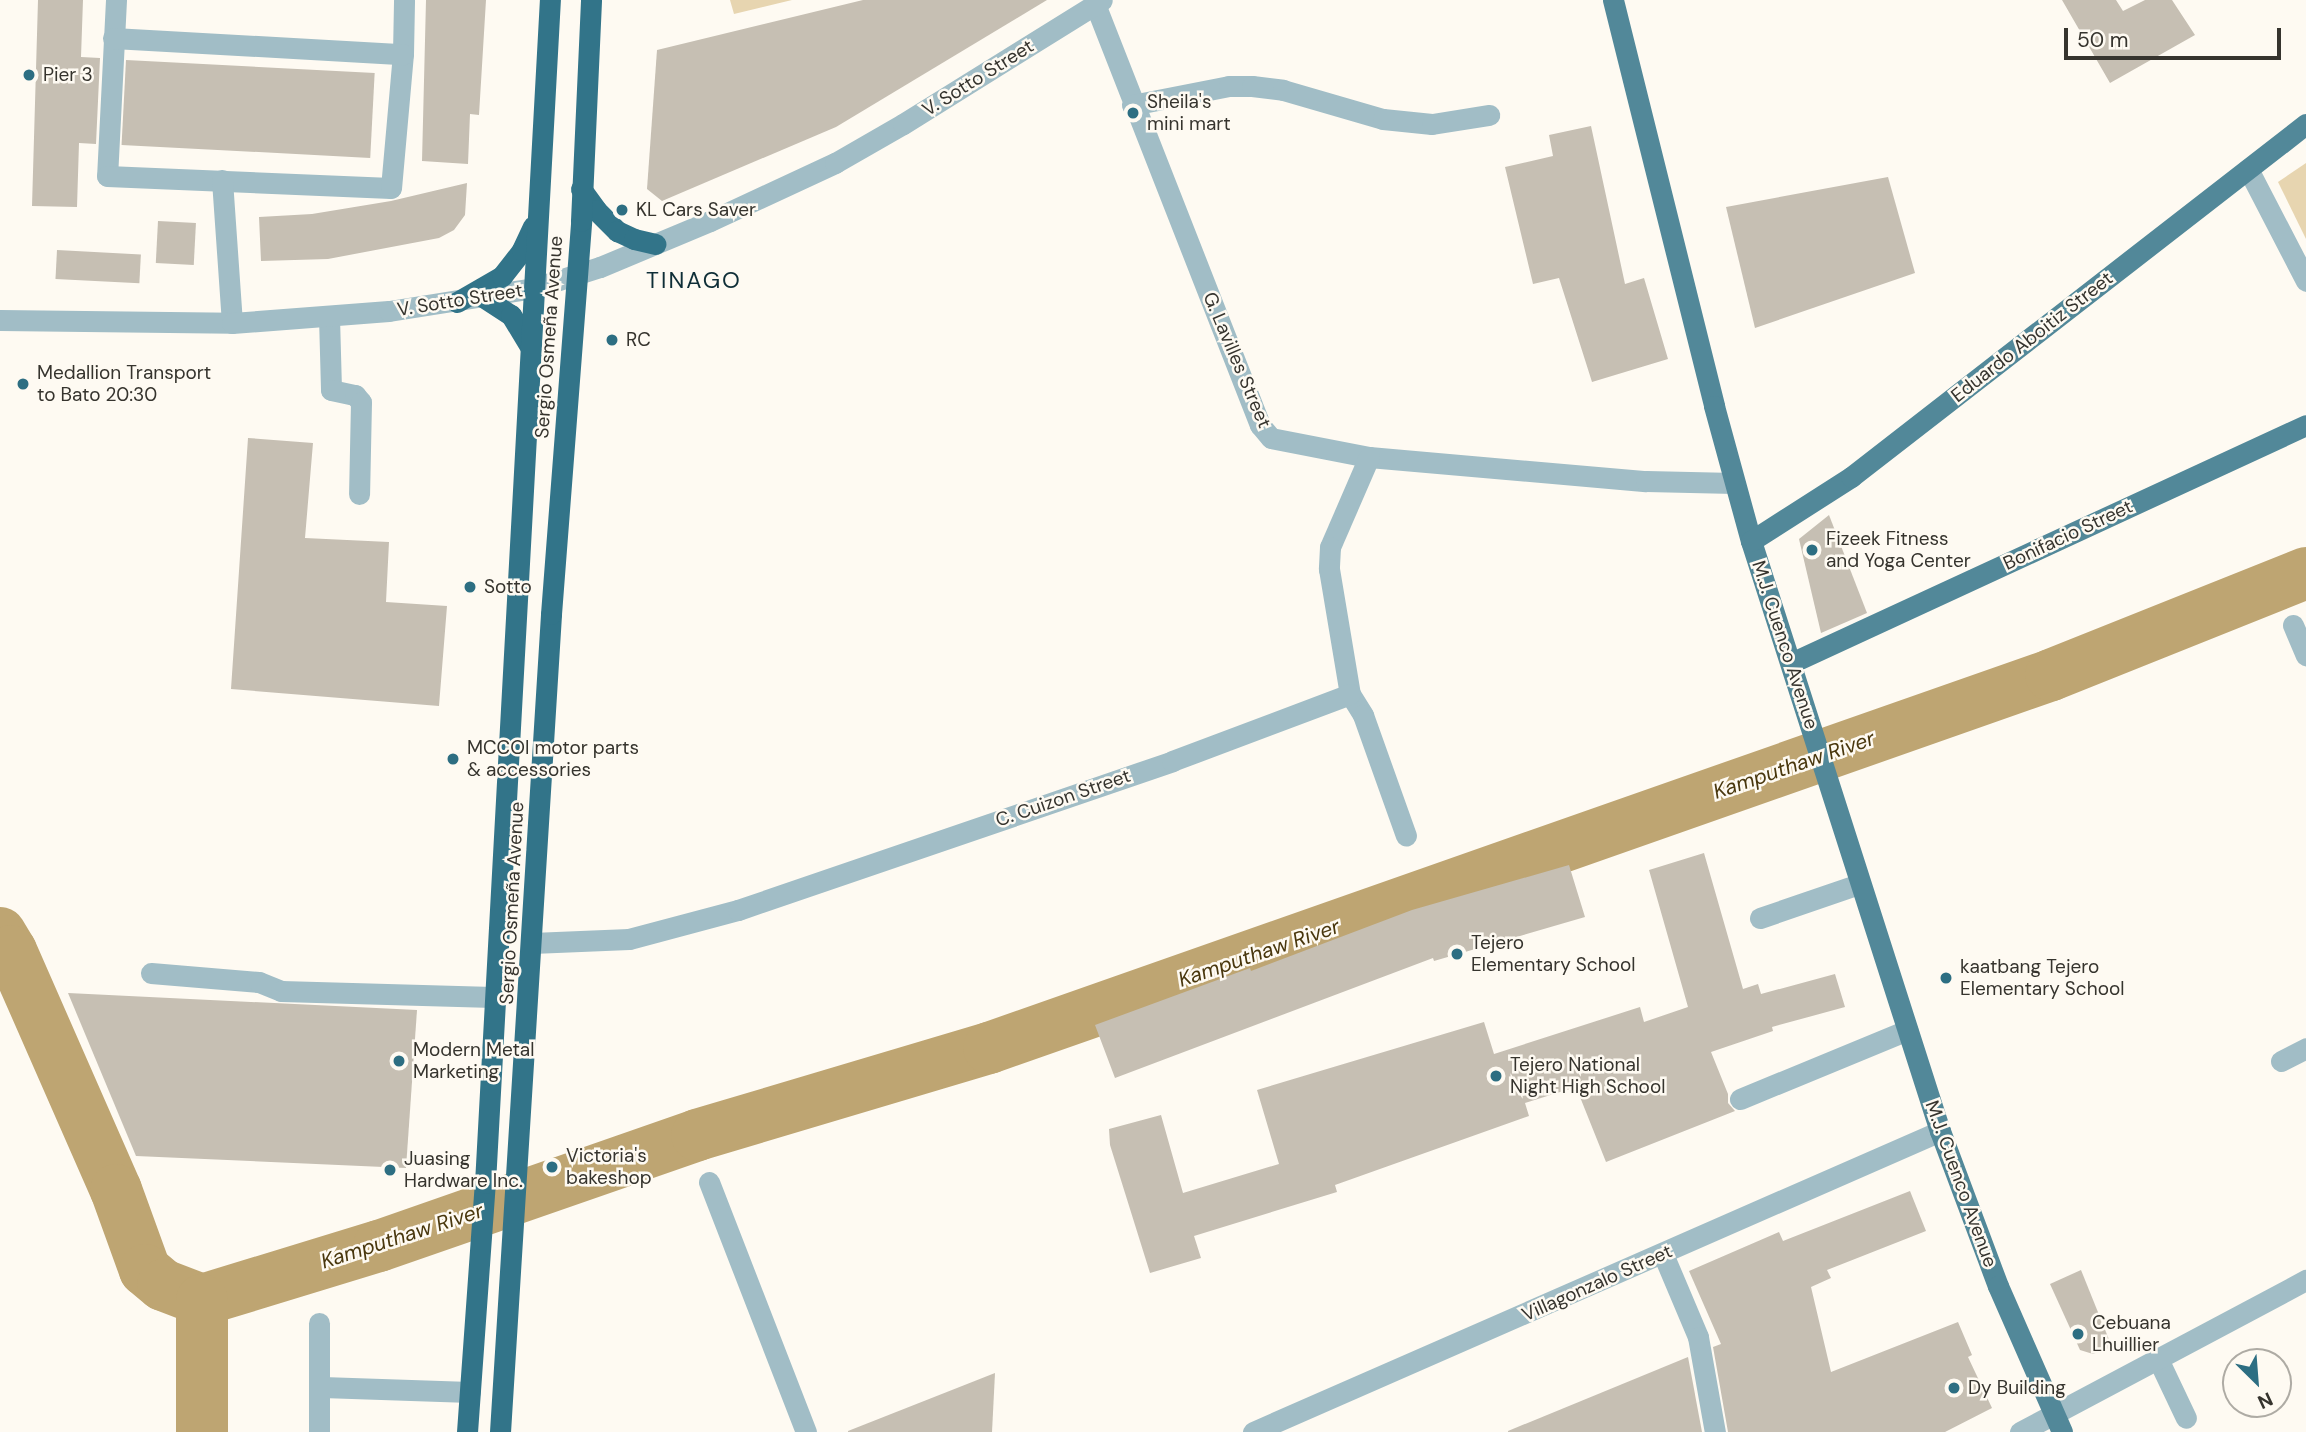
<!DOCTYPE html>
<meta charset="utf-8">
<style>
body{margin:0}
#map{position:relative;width:2306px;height:1432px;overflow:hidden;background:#fefaf2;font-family:"DM Sans",sans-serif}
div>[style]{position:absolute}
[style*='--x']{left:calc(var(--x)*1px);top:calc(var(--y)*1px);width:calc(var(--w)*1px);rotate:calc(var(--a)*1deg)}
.green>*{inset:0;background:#e7d5b0}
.river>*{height:52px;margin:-26px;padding:0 26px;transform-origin:26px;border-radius:26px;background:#bea572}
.building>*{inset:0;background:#c6bfb3;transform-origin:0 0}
.minor>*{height:21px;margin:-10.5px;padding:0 10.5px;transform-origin:10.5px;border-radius:10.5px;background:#a1bdc6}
.major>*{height:21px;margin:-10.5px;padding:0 10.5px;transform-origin:10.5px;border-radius:10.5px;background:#528899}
.highway>*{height:21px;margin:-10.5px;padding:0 10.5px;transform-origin:10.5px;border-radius:10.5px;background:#327489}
.dots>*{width:19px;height:19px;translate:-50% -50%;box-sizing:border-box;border:4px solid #fefaf2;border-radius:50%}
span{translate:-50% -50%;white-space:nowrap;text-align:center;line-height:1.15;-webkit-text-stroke:5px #fefaf2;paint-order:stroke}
.poi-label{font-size:19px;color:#36342e}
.left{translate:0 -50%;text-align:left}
.street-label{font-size:19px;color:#36342e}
.water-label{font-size:21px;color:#49370d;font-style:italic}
.quarter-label{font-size:23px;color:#0f2e37;letter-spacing:2px}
.north{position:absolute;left:2222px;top:1348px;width:70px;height:70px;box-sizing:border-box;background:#fefaf2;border:2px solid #aeaba4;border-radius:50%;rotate:155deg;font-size:19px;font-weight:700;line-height:28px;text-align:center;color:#36342e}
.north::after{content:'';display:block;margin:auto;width:24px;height:32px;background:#2d6e82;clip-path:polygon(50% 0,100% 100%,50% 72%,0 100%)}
.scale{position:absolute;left:2064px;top:28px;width:217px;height:32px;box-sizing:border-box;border:4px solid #36342e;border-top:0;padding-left:9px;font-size:21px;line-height:24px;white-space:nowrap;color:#36342e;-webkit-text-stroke:5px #fefaf2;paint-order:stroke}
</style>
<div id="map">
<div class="green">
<div style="clip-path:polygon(730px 0,792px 0,734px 14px)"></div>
<div style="clip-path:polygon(2306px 163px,2306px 239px,2278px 182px)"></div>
</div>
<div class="river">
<div style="--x:0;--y:933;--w:21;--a:59"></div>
<div style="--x:11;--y:951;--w:261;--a:66.3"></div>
<div style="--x:116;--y:1190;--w:85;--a:70.1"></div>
<div style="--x:145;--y:1270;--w:23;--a:40"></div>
<div style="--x:163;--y:1285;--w:42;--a:21"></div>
<div style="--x:202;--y:1300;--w:185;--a:-17"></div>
<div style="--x:379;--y:1246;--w:337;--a:-19.2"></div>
<div style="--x:697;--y:1135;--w:305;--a:-16.6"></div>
<div style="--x:989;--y:1048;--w:1126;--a:-19.35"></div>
<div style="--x:2051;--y:675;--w:275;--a:-21.8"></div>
<div style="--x:202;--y:1300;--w:132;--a:90"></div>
</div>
<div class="building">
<div style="clip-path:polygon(38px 0,83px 0,81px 57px,100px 58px,96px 144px,79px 143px,77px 207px,32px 206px)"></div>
<div style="clip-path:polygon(426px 0,486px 0,479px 115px,470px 114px,468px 164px,422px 161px)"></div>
<div style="clip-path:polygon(863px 0,1047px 0,836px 127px,662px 201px,647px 189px,657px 50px)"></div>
<div style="clip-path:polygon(2062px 0,2116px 0,2123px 11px,2145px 0,2172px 0,2195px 35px,2110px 83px)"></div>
<div style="left:126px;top:60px;width:249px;height:85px;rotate:3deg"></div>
<div style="clip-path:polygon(1591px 126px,1625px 284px,1644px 278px,1668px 359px,1592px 382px,1559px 278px,1533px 284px,1505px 167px,1553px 156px,1549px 135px)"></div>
<div style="clip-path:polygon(1888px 177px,1915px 273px,1755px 328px,1726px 207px)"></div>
<div style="clip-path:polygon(467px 183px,465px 215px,454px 230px,439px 238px,328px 259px,261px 261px,259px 217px,312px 214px,391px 201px)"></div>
<div style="left:158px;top:221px;width:38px;height:42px;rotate:3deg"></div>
<div style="left:57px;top:250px;width:84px;height:29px;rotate:3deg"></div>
<div style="clip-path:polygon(248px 438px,313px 443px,305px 538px,389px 542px,386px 602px,447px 606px,439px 706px,231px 689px)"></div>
<div style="clip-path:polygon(1829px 515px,1867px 613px,1821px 633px,1799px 539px)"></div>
<div style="clip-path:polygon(1704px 853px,1743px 989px,1758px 984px,1761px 994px,1835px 974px,1845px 1007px,1772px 1027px,1773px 1031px,1711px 1052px,1728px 1094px,1728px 1103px,1735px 1111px,1606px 1162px,1576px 1087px,1525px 1103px,1529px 1116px,1335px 1185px,1337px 1192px,1194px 1236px,1201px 1258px,1150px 1273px,1110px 1145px,1109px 1129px,1161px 1115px,1183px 1193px,1279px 1164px,1257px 1090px,1484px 1022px,1494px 1054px,1640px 1007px,1644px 1022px,1688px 1007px,1649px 870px)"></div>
<div style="clip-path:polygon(1569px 865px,1585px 917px,1434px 961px,1433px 958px,1115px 1078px,1095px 1025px,1250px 968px,1251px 971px,1412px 910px)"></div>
<div style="clip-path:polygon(68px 993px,417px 1010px,406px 1168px,136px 1156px)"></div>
<div style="clip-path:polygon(1910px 1191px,1926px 1231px,1827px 1270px,1831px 1278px,1811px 1287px,1831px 1372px,1958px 1322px,1972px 1355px,1968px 1357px,1992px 1408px,1945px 1432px,1728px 1432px,1713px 1347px,1721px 1344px,1689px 1271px,1779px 1232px,1783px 1241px)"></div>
<div style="clip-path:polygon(2081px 1270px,2112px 1347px,2093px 1354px,2080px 1350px,2050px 1284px)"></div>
<div style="clip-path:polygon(1688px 1357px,1702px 1432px,1508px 1432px,1508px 1431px)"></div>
<div style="clip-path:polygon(995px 1373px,992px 1432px,848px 1432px,848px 1431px)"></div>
</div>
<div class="minor">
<div style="--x:116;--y:0;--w:176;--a:92.9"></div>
<div style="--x:107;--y:176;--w:284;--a:2.4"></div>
<div style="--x:391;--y:188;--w:135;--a:-84.9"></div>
<div style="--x:403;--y:54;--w:54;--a:-88.9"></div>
<div style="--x:1095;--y:4;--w:452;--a:68.6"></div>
<div style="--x:1260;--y:425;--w:17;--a:50"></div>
<div style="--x:1271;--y:438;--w:100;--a:11"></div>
<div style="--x:1369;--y:457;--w:278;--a:5"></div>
<div style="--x:1646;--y:481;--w:88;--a:1.3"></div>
<div style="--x:113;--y:38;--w:290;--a:3.2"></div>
<div style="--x:1132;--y:105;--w:99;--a:-11.1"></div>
<div style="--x:1229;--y:86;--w:23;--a:0"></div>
<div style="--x:1252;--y:86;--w:31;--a:7"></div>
<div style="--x:1283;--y:90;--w:104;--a:16.2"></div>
<div style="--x:1383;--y:119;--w:49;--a:5.8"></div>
<div style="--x:1432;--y:124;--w:58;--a:-9"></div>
<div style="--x:2248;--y:169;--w:126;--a:62.6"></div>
<div style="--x:222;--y:180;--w:143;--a:86"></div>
<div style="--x:329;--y:317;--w:73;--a:88.4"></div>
<div style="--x:331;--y:390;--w:25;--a:12"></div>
<div style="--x:355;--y:395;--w:9;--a:49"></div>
<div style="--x:361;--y:402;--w:92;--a:91.2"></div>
<div style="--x:0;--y:320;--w:232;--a:0.7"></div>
<div style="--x:232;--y:323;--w:157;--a:-4.4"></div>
<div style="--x:389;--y:311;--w:147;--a:-9"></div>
<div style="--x:534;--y:288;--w:69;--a:-17.7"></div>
<div style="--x:600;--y:267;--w:119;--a:-22.7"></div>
<div style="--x:710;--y:221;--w:138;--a:-24.9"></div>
<div style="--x:835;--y:163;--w:78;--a:-29.8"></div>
<div style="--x:903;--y:124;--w:234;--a:-31.9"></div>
<div style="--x:1369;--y:457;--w:98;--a:113.4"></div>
<div style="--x:1330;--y:547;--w:22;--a:93"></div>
<div style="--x:1329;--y:569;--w:127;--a:80.5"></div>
<div style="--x:1350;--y:694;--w:25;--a:58"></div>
<div style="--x:1363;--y:715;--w:128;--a:70.4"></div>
<div style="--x:2293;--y:625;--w:33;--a:67"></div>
<div style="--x:1760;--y:918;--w:105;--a:-19"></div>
<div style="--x:532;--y:943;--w:97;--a:-2.4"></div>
<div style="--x:629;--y:939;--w:113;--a:-14.9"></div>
<div style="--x:738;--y:910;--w:459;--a:-18.9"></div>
<div style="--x:1172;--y:761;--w:190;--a:-20.6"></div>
<div style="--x:151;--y:973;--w:108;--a:4.8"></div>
<div style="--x:259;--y:982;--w:24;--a:22"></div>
<div style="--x:281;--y:991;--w:212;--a:1.6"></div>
<div style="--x:2281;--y:1061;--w:28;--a:-27"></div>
<div style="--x:1740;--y:1099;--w:181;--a:-22.4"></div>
<div style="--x:709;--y:1182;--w:268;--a:68.8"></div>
<div style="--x:1663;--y:1254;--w:90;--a:67.1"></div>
<div style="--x:1698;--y:1337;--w:97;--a:79.9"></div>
<div style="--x:2158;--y:1359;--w:65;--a:64.6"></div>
<div style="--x:322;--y:1387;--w:148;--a:1.9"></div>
<div style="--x:319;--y:1432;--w:109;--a:-90"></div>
<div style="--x:1253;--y:1432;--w:750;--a:-23.66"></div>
<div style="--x:2020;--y:1432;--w:324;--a:-28"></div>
</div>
<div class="major">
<div style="--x:1613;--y:0;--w:418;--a:76"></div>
<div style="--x:1714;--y:406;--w:140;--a:74.7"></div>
<div style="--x:1751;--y:541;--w:620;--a:72.24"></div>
<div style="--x:1940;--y:1131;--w:165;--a:69.5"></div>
<div style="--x:1998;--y:1286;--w:159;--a:66.3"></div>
<div style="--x:1751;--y:541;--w:119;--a:-32.6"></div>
<div style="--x:1851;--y:477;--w:576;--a:-37.81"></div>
<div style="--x:1791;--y:663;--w:567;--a:-24.8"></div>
</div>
<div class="highway">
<div style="--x:581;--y:189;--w:26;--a:54"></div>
<div style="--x:596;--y:210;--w:30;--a:45"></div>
<div style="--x:617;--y:231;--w:19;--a:25"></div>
<div style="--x:634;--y:239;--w:22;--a:13"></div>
<div style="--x:483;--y:297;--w:33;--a:33"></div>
<div style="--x:511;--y:315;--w:37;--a:59"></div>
<div style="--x:457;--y:302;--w:52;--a:-30"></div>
<div style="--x:502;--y:276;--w:33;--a:-52"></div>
<div style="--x:522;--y:250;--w:26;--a:-65"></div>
<div style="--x:467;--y:1432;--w:250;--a:-85.9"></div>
<div style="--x:485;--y:1183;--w:1185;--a:-86.86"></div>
<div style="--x:500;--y:1432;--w:820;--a:-86.43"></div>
<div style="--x:551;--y:614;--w:394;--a:-85.6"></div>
<div style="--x:581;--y:221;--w:221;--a:-87.4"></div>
</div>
<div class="dots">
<div style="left:29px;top:75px;background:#2d6e82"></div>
<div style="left:1133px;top:113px;background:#2d6e82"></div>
<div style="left:622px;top:210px;background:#2d6e82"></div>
<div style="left:612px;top:340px;background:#2d6e82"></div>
<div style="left:23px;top:384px;background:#2d6e82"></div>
<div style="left:1812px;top:550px;background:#2d6e82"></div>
<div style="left:470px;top:587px;background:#2d6e82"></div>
<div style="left:453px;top:759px;background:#2d6e82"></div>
<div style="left:1457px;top:954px;background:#2d6e82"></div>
<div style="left:1946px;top:978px;background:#2d6e82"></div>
<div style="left:399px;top:1061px;background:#2d6e82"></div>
<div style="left:1496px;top:1076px;background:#2d6e82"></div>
<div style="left:552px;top:1167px;background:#2d6e82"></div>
<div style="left:390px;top:1170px;background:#2d6e82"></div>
<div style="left:2078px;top:1334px;background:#2d6e82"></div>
<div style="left:1954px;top:1388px;background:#2d6e82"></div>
</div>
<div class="poi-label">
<span class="left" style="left:43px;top:75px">Pier 3</span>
<span class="left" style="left:1147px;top:113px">Sheila's<br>mini mart</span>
<span class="left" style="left:636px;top:210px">KL Cars Saver</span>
<span class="left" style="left:626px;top:340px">RC</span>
<span class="left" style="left:37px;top:384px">Medallion Transport<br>to Bato 20:30</span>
<span class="left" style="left:1826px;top:550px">Fizeek Fitness<br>and Yoga Center</span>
<span class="left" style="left:484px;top:587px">Sotto</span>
<span class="left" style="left:467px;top:759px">MCCOI motor parts<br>&amp; accessories</span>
<span class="left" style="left:1471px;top:954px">Tejero<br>Elementary School</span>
<span class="left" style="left:1960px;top:978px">kaatbang Tejero<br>Elementary School</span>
<span class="left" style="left:413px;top:1061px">Modern Metal<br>Marketing</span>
<span class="left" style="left:1510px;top:1076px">Tejero National<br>Night High School</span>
<span class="left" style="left:566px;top:1167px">Victoria's<br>bakeshop</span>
<span class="left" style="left:404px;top:1170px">Juasing<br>Hardware Inc.</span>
<span class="left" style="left:2092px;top:1334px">Cebuana<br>Lhuillier</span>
<span class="left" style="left:1968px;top:1388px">Dy Building</span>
</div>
<div class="street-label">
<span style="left:978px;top:78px;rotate:-32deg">V. Sotto Street</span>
<span style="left:460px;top:300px;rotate:-9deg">V. Sotto Street</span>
<span style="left:549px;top:337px;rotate:-86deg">Sergio Osmeña Avenue</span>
<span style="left:2032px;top:337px;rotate:-38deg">Eduardo Aboitiz Street</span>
<span style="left:1237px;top:360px;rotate:67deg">G. Lavilles Street</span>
<span style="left:2068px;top:535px;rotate:-25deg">Bonifacio Street</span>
<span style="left:1785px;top:645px;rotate:72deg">M.J. Cuenco Avenue</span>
<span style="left:1063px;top:798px;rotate:-19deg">C. Cuizon Street</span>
<span style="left:512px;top:903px;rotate:-87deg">Sergio Osmeña Avenue</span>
<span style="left:1961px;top:1184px;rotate:70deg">M.J. Cuenco Avenue</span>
<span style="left:1597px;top:1283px;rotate:-24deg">Villagonzalo Street</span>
</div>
<div class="water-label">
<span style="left:1794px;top:765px;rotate:-19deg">Kamputhaw River</span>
<span style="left:1259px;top:953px;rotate:-19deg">Kamputhaw River</span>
<span style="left:402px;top:1236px;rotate:-18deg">Kamputhaw River</span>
</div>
<div class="quarter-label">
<span style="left:694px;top:280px">TINAGO</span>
</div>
<div class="north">N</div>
<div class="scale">50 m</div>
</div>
